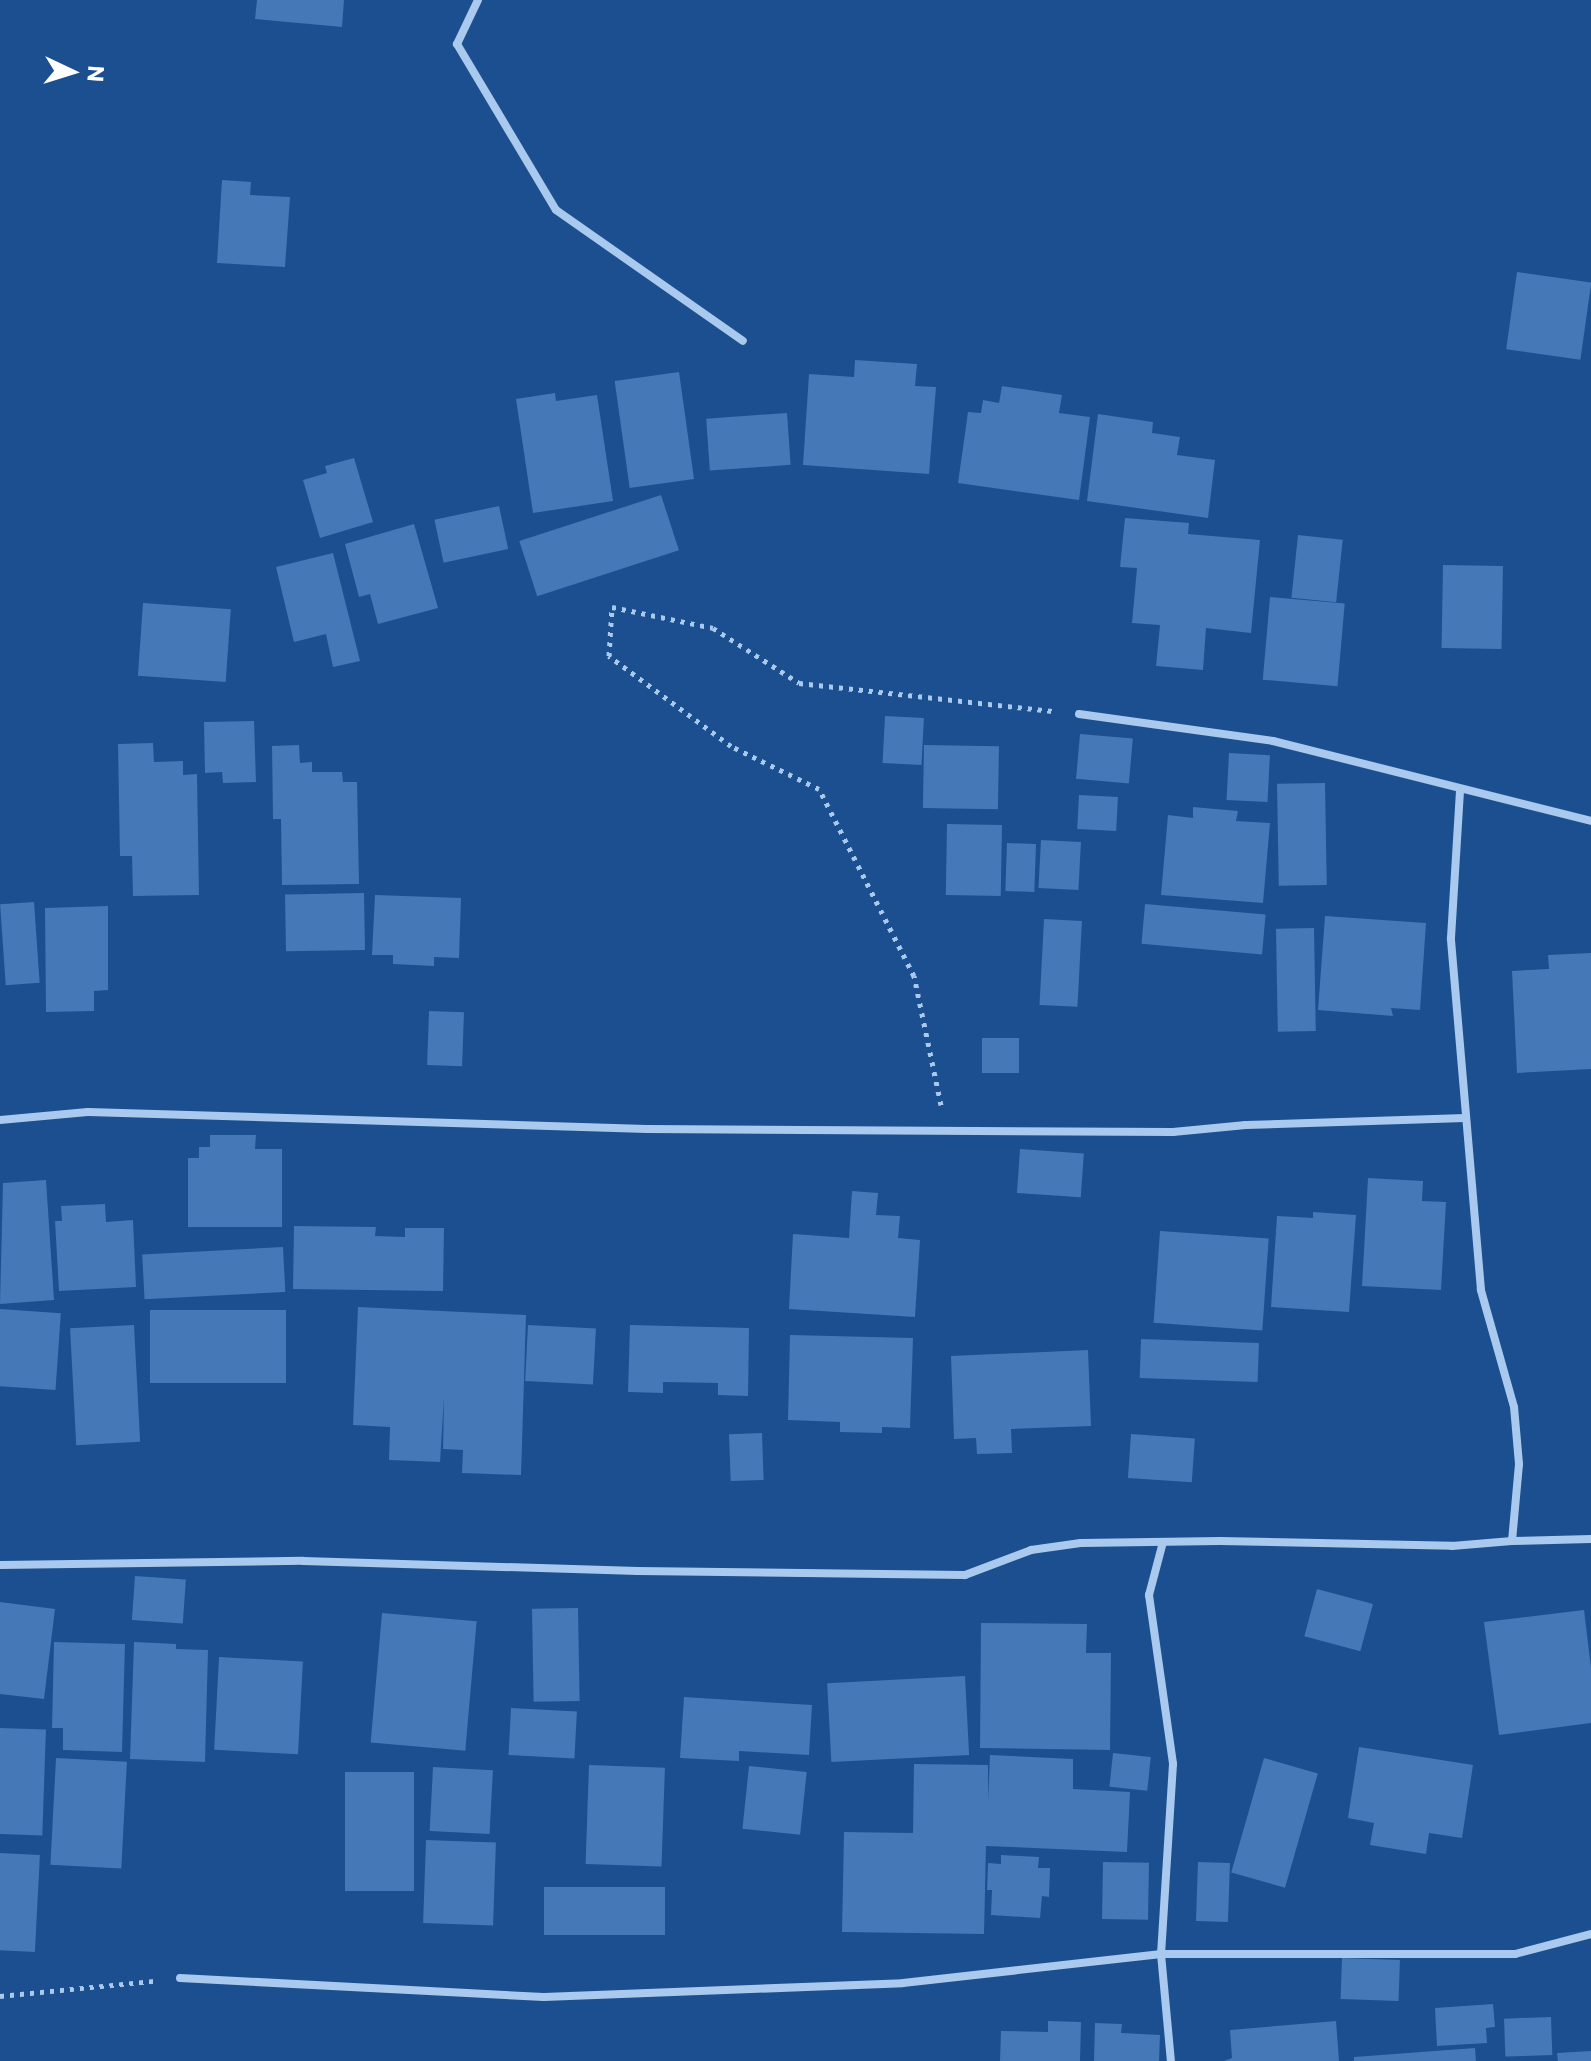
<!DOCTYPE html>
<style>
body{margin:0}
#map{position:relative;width:1591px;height:2061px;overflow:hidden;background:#1b4f8f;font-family:Commissioner,sans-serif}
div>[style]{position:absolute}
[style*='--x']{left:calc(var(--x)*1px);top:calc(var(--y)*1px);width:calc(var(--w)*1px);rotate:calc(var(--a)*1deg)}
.building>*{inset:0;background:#4478b7;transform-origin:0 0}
.path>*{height:5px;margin-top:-2.5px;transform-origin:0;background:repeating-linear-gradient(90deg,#a9c9ee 0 4px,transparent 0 10px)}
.street>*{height:8px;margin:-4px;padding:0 4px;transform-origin:4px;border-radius:4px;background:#a9c9ee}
span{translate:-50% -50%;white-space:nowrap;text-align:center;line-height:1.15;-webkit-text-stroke:6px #1b4f8f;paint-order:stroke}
.north{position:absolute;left:32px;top:32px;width:80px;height:80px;-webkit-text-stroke:6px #1b4f8f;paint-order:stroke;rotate:94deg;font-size:22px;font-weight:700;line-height:32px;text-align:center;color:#fff}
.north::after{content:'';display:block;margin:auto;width:28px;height:36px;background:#fff;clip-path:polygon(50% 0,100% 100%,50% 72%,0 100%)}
</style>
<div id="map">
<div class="building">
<div style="clip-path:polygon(257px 0,344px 0,342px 27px,255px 19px)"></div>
<div style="clip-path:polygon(222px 180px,251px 182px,250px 195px,290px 197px,285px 267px,217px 263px)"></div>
<div style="left:1517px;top:272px;width:75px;height:78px;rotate:8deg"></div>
<div style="clip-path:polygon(855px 360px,917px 364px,915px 386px,936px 387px,929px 474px,803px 465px,809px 374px,854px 377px)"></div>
<div style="left:679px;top:372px;width:108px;height:65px;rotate:82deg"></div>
<div style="clip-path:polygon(1002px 386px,1062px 395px,1059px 413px,1090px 417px,1079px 500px,958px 483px,968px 412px,981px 413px,983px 400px,999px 403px)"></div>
<div style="clip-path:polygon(555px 393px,556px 401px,597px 395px,613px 501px,533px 513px,516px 399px)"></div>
<div style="left:787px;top:413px;width:52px;height:81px;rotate:86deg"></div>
<div style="clip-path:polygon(1098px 414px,1153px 422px,1152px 433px,1180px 437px,1177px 455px,1215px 460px,1208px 518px,1087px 501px)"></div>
<div style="clip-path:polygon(354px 458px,373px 522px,320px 538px,303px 480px,327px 473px,325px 466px)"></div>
<div style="left:661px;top:495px;width:58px;height:149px;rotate:72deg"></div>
<div style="left:499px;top:506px;width:44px;height:66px;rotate:78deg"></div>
<div style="clip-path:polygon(1125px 518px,1189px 523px,1188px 534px,1260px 540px,1251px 633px,1206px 628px,1203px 670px,1156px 666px,1160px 625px,1132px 623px,1137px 568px,1120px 567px)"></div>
<div style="clip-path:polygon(414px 524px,438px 608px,378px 624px,370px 594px,359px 597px,345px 544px)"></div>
<div style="left:1298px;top:535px;width:45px;height:63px;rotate:6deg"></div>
<div style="clip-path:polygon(333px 553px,360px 661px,333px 667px,326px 634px,294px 642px,276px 567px)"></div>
<div style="left:1443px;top:565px;width:60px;height:83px;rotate:1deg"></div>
<div style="left:1270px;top:597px;width:75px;height:83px;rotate:5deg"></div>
<div style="left:143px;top:603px;width:88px;height:73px;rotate:4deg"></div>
<div style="left:885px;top:716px;width:39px;height:47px;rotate:3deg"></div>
<div style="clip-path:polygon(254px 721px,256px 782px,223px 783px,222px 772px,205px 773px,204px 722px)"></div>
<div style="left:1080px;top:734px;width:53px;height:45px;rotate:5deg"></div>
<div style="clip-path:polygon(153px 743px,154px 762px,183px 761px,183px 775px,197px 774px,199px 895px,133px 896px,132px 856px,120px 856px,118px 744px)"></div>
<div style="clip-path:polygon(299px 745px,300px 763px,312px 762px,312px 772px,342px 772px,343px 782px,357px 782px,359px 884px,282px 885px,281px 819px,273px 819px,272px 746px)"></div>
<div style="left:924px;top:745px;width:75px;height:63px;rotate:1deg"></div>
<div style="left:1229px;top:753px;width:41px;height:47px;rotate:3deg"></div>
<div style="left:1325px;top:783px;width:102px;height:48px;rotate:89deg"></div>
<div style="left:1079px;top:795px;width:39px;height:34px;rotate:3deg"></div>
<div style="clip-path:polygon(1193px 807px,1238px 811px,1236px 821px,1270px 823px,1263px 903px,1161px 895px,1168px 815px,1193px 818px)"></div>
<div style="left:947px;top:824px;width:55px;height:71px;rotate:1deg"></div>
<div style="left:1041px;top:840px;width:40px;height:48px;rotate:3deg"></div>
<div style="left:1007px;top:843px;width:29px;height:48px;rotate:2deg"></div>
<div style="left:364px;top:893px;width:57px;height:79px;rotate:89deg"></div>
<div style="clip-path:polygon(375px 895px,461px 898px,459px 958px,434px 957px,434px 966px,393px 964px,393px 955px,372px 955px)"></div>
<div style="left:34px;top:902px;width:81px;height:34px;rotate:86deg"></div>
<div style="left:1145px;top:904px;width:121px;height:40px;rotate:5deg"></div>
<div style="clip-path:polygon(108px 906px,108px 990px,94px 991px,94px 1011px,46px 1012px,45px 908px)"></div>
<div style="clip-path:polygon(1325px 916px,1426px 923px,1420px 1010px,1391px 1008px,1393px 1016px,1318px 1010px)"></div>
<div style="left:1044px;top:919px;width:38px;height:86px;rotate:3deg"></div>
<div style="left:1314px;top:928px;width:103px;height:38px;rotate:89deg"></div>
<div style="clip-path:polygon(1591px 953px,1591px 1069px,1517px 1073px,1512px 971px,1549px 969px,1548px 955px)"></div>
<div style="left:429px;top:1011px;width:35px;height:54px;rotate:2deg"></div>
<div style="left:982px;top:1038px;width:37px;height:35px"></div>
<div style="clip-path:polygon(210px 1135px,256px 1135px,255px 1149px,282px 1149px,282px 1227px,188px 1227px,188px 1158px,199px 1158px,199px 1147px,210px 1147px)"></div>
<div style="left:1020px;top:1149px;width:64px;height:44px;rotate:4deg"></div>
<div style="clip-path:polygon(1368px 1178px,1423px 1181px,1422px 1201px,1446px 1202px,1441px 1290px,1362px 1286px)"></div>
<div style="clip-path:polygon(46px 1180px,54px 1300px,0 1304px,3px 1183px)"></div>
<div style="clip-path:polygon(852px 1191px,878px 1193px,876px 1215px,900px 1216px,898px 1238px,920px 1240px,915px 1317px,789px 1309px,793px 1234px,849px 1238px)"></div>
<div style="clip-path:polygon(105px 1204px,106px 1222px,133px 1220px,136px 1287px,59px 1291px,55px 1221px,62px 1221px,61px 1206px)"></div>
<div style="clip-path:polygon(1313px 1212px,1356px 1215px,1349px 1312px,1271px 1307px,1277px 1216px,1313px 1218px)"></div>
<div style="clip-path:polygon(294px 1226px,376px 1227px,375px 1236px,405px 1237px,405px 1228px,444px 1228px,443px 1291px,293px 1289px)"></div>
<div style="left:1160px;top:1231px;width:109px;height:92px;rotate:4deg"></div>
<div style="left:283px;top:1247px;width:45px;height:141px;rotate:87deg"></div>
<div style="clip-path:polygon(358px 1307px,526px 1315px,521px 1475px,462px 1473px,463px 1450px,443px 1449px,444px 1397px,440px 1462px,389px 1460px,390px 1427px,353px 1425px)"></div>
<div style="left:0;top:1309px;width:61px;height:77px;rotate:4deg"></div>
<div style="left:150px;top:1310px;width:136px;height:73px"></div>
<div style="left:134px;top:1325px;width:117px;height:64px;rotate:87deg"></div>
<div style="left:528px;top:1325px;width:68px;height:56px;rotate:3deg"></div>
<div style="clip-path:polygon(630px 1325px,749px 1328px,748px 1396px,718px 1395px,718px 1383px,663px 1382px,663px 1393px,628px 1392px)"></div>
<div style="clip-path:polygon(790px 1335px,913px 1338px,910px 1428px,882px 1427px,882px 1433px,840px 1432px,840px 1422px,788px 1420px)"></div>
<div style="left:1141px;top:1339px;width:118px;height:39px;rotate:2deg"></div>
<div style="clip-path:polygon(1088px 1350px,1091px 1426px,1011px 1429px,1012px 1453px,977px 1454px,976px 1438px,954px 1439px,951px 1356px)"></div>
<div style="left:762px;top:1433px;width:47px;height:33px;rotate:88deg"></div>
<div style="left:1131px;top:1434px;width:64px;height:44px;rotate:4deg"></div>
<div style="left:135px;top:1576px;width:51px;height:44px;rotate:4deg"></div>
<div style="left:1317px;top:1589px;width:58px;height:49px;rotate:15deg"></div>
<div style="clip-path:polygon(0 1602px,55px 1609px,44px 1699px,0 1694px)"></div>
<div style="left:578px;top:1608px;width:93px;height:46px;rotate:89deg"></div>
<div style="clip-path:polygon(1584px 1610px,1591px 1668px,1591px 1723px,1499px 1735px,1484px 1622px)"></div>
<div style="left:382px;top:1613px;width:95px;height:130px;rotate:5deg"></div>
<div style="clip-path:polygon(981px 1623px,1087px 1624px,1086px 1653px,1111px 1653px,1110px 1750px,980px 1748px)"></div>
<div style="clip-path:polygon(54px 1642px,125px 1644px,122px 1752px,63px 1750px,63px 1728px,52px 1728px)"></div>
<div style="clip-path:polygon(134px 1642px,176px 1644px,176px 1649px,208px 1650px,205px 1762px,130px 1759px)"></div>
<div style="left:219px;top:1657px;width:84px;height:93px;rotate:3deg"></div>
<div style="left:965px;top:1676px;width:79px;height:138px;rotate:87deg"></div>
<div style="clip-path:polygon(684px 1697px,812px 1705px,809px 1755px,739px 1751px,739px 1761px,680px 1758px)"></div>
<div style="left:511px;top:1708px;width:66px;height:47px;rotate:3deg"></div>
<div style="left:0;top:1728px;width:46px;height:106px;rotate:2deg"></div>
<div style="clip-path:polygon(1359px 1747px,1473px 1765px,1462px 1838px,1429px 1833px,1426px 1854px,1370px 1845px,1374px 1823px,1348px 1818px)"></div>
<div style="left:1113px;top:1753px;width:38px;height:34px;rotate:6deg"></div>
<div style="clip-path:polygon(990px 1755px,1073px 1759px,1073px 1789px,1130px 1792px,1127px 1852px,986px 1846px,984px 1934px,842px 1932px,844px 1832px,913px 1833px,914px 1764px,988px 1765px,988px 1801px)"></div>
<div style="left:56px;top:1758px;width:71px;height:107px;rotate:3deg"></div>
<div style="left:1264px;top:1758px;width:56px;height:119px;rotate:16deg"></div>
<div style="left:589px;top:1765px;width:76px;height:99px;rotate:2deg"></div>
<div style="left:749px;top:1766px;width:58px;height:63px;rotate:6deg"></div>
<div style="left:433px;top:1767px;width:60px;height:64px;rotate:3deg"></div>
<div style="left:345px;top:1772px;width:69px;height:119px"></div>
<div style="left:426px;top:1840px;width:70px;height:83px;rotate:2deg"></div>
<div style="left:0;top:1853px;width:40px;height:97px;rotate:3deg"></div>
<div style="clip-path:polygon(1001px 1855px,1039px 1857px,1038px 1868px,1050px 1868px,1049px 1897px,1042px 1896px,1040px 1918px,991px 1915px,992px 1890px,987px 1890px,988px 1863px,1001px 1864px)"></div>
<div style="left:1103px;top:1862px;width:46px;height:57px;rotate:1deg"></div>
<div style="left:1198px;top:1862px;width:32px;height:59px;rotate:2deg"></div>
<div style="left:665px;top:1887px;width:48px;height:121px;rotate:90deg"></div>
<div style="left:1342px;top:1958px;width:58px;height:41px;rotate:2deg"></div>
<div style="clip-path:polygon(1493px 2004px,1495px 2027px,1486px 2028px,1487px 2043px,1437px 2046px,1435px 2008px)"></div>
<div style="left:1551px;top:2017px;width:38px;height:47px;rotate:88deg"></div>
<div style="clip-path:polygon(1048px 2021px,1081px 2022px,1080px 2061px,1000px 2061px,1001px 2031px,1048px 2032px)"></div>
<div style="clip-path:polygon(1336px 2021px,1339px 2061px,1224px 2061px,1232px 2058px,1230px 2030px)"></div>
<div style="clip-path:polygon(1095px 2023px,1122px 2024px,1121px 2033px,1160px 2035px,1159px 2061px,1094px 2061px)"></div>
<div style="clip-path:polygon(1475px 2048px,1476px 2061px,1354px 2061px,1354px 2057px)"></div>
<div style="clip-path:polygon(1591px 2051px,1591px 2061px,1558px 2061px,1557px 2053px)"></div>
</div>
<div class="path">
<div style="--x:941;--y:1105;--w:132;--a:-101.8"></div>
<div style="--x:914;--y:976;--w:210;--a:-116.9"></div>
<div style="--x:819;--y:789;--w:98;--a:-154"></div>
<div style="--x:731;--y:746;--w:152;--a:-143.6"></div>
<div style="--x:609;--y:656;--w:49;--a:-86.5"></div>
<div style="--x:612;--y:607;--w:103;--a:11.7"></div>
<div style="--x:713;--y:628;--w:102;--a:32.6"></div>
<div style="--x:799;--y:683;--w:257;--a:6.3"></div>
<div style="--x:0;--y:1996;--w:155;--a:-5.6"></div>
</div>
<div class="street">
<div style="--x:478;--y:0;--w:49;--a:115.5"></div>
<div style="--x:457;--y:44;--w:193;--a:59.2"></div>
<div style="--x:556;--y:210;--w:228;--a:35"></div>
<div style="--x:1079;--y:714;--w:196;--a:7.9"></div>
<div style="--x:1273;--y:741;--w:328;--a:14.1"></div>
<div style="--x:0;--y:1120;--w:88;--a:-5.2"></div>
<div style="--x:88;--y:1112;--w:559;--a:1.74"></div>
<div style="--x:647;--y:1129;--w:526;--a:0.33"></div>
<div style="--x:1173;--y:1132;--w:73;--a:-5.5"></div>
<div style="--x:1246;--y:1125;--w:219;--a:-1.8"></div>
<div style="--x:1512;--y:1541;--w:79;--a:-1.5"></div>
<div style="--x:1163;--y:1542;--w:55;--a:104.8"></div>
<div style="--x:1149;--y:1595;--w:171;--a:81.9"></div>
<div style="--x:1173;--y:1764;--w:190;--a:93.6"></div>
<div style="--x:1161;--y:1954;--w:107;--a:84.7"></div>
<div style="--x:0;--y:1565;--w:303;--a:-0.8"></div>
<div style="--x:303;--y:1561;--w:335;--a:1.7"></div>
<div style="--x:638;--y:1571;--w:327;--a:0.7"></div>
<div style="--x:965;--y:1575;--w:71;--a:-20.7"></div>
<div style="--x:1031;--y:1550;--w:50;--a:-8"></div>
<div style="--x:1081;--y:1543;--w:139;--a:-0.8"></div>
<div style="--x:1220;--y:1541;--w:232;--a:1.2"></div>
<div style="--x:1452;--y:1546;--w:60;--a:-4.8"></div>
<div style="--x:1512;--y:1541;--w:77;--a:-84.8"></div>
<div style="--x:1519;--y:1464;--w:57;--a:-95"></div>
<div style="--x:1514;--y:1407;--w:122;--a:-105.8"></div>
<div style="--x:1481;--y:1290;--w:353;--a:-94.9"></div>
<div style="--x:1451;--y:938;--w:148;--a:-86.5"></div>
<div style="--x:180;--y:1978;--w:364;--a:3"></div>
<div style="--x:544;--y:1997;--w:359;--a:-2.2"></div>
<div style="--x:903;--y:1983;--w:260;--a:-6.4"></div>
<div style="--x:1161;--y:1954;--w:354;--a:0"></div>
<div style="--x:1515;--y:1954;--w:79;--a:-14.7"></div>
</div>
<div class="north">N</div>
</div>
